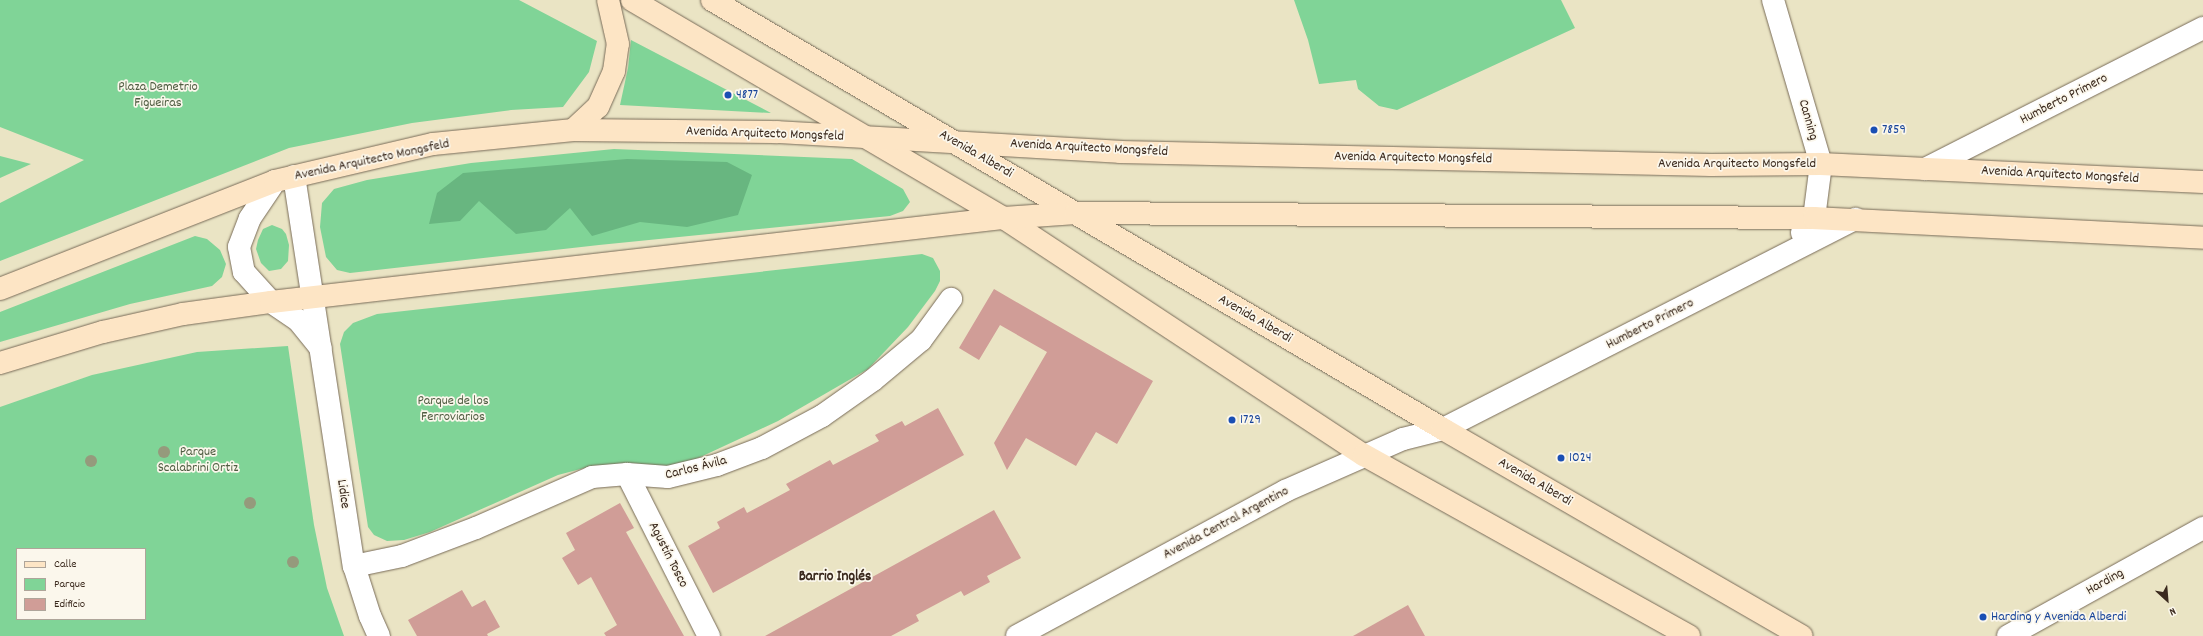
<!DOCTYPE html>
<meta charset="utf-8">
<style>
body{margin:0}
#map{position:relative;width:2203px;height:636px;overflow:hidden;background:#eae4c4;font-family:Dekko,sans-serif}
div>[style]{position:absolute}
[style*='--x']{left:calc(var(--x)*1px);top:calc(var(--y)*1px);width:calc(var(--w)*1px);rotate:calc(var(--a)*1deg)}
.green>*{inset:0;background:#80d497}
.forest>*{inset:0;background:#68b680}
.building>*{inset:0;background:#d09d97}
.roads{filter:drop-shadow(0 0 1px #786b58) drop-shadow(0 0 1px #786b58)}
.minor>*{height:22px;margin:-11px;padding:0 11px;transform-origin:11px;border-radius:11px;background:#fff}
.secondary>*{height:22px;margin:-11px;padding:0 11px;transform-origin:11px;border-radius:11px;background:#fde5c5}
.trees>*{width:12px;height:12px;margin:-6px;border-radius:50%;background:#959a7c}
.dots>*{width:11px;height:11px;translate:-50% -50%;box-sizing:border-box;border:2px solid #fbf7ec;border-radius:50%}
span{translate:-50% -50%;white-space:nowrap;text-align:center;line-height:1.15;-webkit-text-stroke:3.5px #fbf7ec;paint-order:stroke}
.park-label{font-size:14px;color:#505d42}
.transit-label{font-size:14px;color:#164399}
.left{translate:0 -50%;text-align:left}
.street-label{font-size:14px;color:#3b2a1e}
.neighbourhood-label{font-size:15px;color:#3b2a1e;font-weight:700}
.legend{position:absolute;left:16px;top:548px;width:130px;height:72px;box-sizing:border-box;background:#fbf7ec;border:1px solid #aea59a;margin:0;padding:5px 7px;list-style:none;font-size:12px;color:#3b2a1e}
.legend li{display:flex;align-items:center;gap:8px;height:20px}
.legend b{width:20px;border:1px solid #aea59a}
.north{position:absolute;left:2147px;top:580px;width:40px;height:40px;-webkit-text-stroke:3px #fbf7ec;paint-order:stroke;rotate:154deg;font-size:11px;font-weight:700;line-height:16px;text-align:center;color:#3b2a1e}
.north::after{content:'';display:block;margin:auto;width:14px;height:18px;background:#3b2a1e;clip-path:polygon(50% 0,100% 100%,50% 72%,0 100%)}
</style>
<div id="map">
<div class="green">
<div style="clip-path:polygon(0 0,519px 0,597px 41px,589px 72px,563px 107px,511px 110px,412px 123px,289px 148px,0 261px,0 203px,84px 160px,0 127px)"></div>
<div style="clip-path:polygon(1294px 0,1561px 0,1575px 28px,1397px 110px,1379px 106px,1358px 89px,1356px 80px,1319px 84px,1308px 40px)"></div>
<div style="clip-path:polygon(631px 40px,771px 113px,620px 105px,628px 68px)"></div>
<div style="clip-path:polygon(614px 149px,852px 159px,903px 189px,910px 202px,903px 211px,890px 216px,599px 245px,350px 273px,337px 270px,326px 257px,320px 227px,322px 203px,334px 189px,367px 180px,471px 163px)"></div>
<div style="clip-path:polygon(0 156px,31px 164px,0 178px)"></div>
<div style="clip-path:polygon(272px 225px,282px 229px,286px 234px,289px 245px,288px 261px,281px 269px,269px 271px,261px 263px,256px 249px,258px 240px,263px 229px)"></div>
<div style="clip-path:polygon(195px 236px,207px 239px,220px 250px,226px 264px,222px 277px,212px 286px,130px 304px,0 342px,0 312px)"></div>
<div style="clip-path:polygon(922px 254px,933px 258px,940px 271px,940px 281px,935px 291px,908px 327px,868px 369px,778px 421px,694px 460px,671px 466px,651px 468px,622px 464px,592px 466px,558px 475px,430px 532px,404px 540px,387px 541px,374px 535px,368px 527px,340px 344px,344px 332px,353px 323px,377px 314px)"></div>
<div style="clip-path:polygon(evenodd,288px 346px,314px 525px,327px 588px,344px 636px,0 636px,0 407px,92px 375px,197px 352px,288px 346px,17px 549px,145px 549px,145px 619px,17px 619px,17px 549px)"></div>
</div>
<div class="forest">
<div style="clip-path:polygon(627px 159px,727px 162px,752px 175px,738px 215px,687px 227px,640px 222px,592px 236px,570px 208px,546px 230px,516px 234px,479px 201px,460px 221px,429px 224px,437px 193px,463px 173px)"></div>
</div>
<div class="building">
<div style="clip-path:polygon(994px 289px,1153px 381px,1117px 444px,1096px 432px,1076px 466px,1026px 438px,1007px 470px,994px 443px,1047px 352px,1000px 325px,979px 360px,959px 348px)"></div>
<div style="clip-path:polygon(938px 408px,964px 455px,713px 593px,688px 546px,720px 528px,717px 522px,744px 507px,747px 513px,790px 490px,786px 484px,830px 460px,833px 465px,879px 441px,875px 435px,902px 421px,905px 426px)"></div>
<div style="clip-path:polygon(620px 503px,634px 528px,626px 532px,684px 636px,606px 636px,604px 633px,617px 625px,591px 577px,578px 585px,562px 558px,575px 550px,566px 533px)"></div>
<div style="clip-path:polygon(994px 510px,1021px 558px,987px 576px,990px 582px,964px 596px,961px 591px,916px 615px,919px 621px,891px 636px,765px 636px)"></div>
<div style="clip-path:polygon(462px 590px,472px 607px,485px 600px,500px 627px,487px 634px,488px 636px,417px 636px,408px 620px)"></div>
<div style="clip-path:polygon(1408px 605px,1425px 636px,1353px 636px)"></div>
</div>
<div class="roads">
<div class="minor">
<div style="--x:1773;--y:0;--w:171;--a:73.7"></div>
<div style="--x:1821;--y:164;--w:54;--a:97.4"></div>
<div style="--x:1814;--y:218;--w:19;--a:129"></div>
<div style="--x:1925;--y:169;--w:312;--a:-26.9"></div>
<div style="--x:294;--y:176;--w:395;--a:81.3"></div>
<div style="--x:354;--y:566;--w:52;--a:72.3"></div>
<div style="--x:370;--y:616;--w:22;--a:66"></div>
<div style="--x:275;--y:181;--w:45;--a:124"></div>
<div style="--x:250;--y:218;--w:31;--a:111"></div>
<div style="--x:239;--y:247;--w:25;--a:79"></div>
<div style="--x:244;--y:272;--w:40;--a:48"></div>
<div style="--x:271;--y:302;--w:32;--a:34"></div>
<div style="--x:298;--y:320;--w:36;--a:51"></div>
<div style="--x:627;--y:474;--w:182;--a:63.2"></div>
<div style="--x:354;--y:566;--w:49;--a:-11.8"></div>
<div style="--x:402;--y:556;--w:79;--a:-20.7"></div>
<div style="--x:476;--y:528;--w:127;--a:-23.7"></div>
<div style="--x:592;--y:477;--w:35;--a:-5"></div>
<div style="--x:627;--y:474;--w:41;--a:4.2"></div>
<div style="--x:668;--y:477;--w:50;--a:-13.8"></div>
<div style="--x:717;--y:465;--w:48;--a:-20.7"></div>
<div style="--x:762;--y:448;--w:68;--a:-28.1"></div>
<div style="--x:822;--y:416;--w:62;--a:-35.2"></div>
<div style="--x:873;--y:380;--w:62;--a:-39.8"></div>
<div style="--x:921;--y:340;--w:51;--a:-53.8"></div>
<div style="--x:1017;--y:636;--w:305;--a:-28.4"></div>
<div style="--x:1285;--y:491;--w:129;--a:-23.8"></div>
<div style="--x:1403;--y:439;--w:41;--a:-14"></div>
<div style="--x:1443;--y:429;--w:463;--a:-27"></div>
<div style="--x:2008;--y:636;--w:223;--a:-29"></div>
</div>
<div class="secondary">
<div style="--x:632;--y:0;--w:431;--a:30.4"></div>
<div style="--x:1004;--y:218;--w:431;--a:33.4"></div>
<div style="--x:1364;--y:455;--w:372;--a:29.1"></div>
<div style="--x:712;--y:0;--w:848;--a:30.41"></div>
<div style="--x:1443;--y:429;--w:414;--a:30"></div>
<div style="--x:573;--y:130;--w:34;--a:-43"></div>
<div style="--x:598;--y:107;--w:39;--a:-66"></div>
<div style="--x:614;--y:71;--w:27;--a:-82"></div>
<div style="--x:618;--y:44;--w:45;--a:-102.8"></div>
<div style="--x:0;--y:289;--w:295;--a:-21.4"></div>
<div style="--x:275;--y:181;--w:162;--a:-13.2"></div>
<div style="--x:433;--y:144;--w:141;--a:-5.7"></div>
<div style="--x:573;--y:130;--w:204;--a:0.6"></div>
<div style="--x:777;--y:132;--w:344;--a:3.3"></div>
<div style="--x:1120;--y:152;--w:591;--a:1.26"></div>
<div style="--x:1711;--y:165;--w:110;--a:-0.5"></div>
<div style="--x:1821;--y:164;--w:382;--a:2.7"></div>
<div style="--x:0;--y:363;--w:108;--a:-16.8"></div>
<div style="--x:103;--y:332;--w:82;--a:-12.7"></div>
<div style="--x:183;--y:314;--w:89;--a:-7.8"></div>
<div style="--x:271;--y:302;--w:738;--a:-6.54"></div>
<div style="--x:1004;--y:218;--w:72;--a:-4"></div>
<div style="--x:1076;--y:213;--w:738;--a:0.39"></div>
<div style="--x:1814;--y:218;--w:390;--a:2.9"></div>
</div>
</div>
<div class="trees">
<div style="left:164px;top:452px"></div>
<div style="left:91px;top:461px"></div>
<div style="left:250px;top:503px"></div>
<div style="left:293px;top:562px"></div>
</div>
<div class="dots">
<div style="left:728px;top:95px;background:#1a4fb4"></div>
<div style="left:1874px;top:130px;background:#1a4fb4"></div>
<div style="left:1232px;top:420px;background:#1a4fb4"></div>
<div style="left:1561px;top:458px;background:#1a4fb4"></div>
<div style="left:1983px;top:617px;background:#1a4fb4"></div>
</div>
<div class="park-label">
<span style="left:158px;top:95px">Plaza Demetrio<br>Figueiras</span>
<span style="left:453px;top:409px">Parque de los<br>Ferroviarios</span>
<span style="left:198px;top:460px">Parque<br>Scalabrini Ortiz</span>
</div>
<div class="transit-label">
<span class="left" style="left:736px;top:95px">4877</span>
<span class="left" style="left:1882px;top:130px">7859</span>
<span class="left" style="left:1240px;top:420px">1729</span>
<span class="left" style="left:1569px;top:458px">1024</span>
<span class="left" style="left:1991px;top:617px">Harding y Avenida Alberdi</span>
</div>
<div class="street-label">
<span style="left:2064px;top:99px;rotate:-27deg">Humberto Primero</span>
<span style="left:1808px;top:120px;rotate:74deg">Canning</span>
<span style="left:765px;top:134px;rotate:2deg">Avenida Arquitecto Mongsfeld</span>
<span style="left:1089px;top:148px;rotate:3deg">Avenida Arquitecto Mongsfeld</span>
<span style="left:976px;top:154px;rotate:30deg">Avenida Alberdi</span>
<span style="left:1413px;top:158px;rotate:1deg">Avenida Arquitecto Mongsfeld</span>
<span style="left:372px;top:160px;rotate:-12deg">Avenida Arquitecto Mongsfeld</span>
<span style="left:1737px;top:164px">Avenida Arquitecto Mongsfeld</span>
<span style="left:2060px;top:175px;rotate:3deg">Avenida Arquitecto Mongsfeld</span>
<span style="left:1255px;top:319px;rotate:30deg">Avenida Alberdi</span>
<span style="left:1650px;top:324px;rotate:-27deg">Humberto Primero</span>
<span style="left:696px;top:468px;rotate:-14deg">Carlos Ávila</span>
<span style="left:1535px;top:482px;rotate:30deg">Avenida Alberdi</span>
<span style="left:343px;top:494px;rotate:82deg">Lidice</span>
<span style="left:1226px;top:523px;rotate:-28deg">Avenida Central Argentino</span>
<span style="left:668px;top:555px;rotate:63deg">Agustín Tosco</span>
<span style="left:2105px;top:582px;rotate:-29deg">Harding</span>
</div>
<div class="neighbourhood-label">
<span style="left:835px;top:578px">Barrio Inglés</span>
</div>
<ul class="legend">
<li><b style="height:5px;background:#fde5c5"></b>Calle</li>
<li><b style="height:11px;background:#80d497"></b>Parque</li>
<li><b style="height:11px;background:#d09d97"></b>Edificio</li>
</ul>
<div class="north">N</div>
</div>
